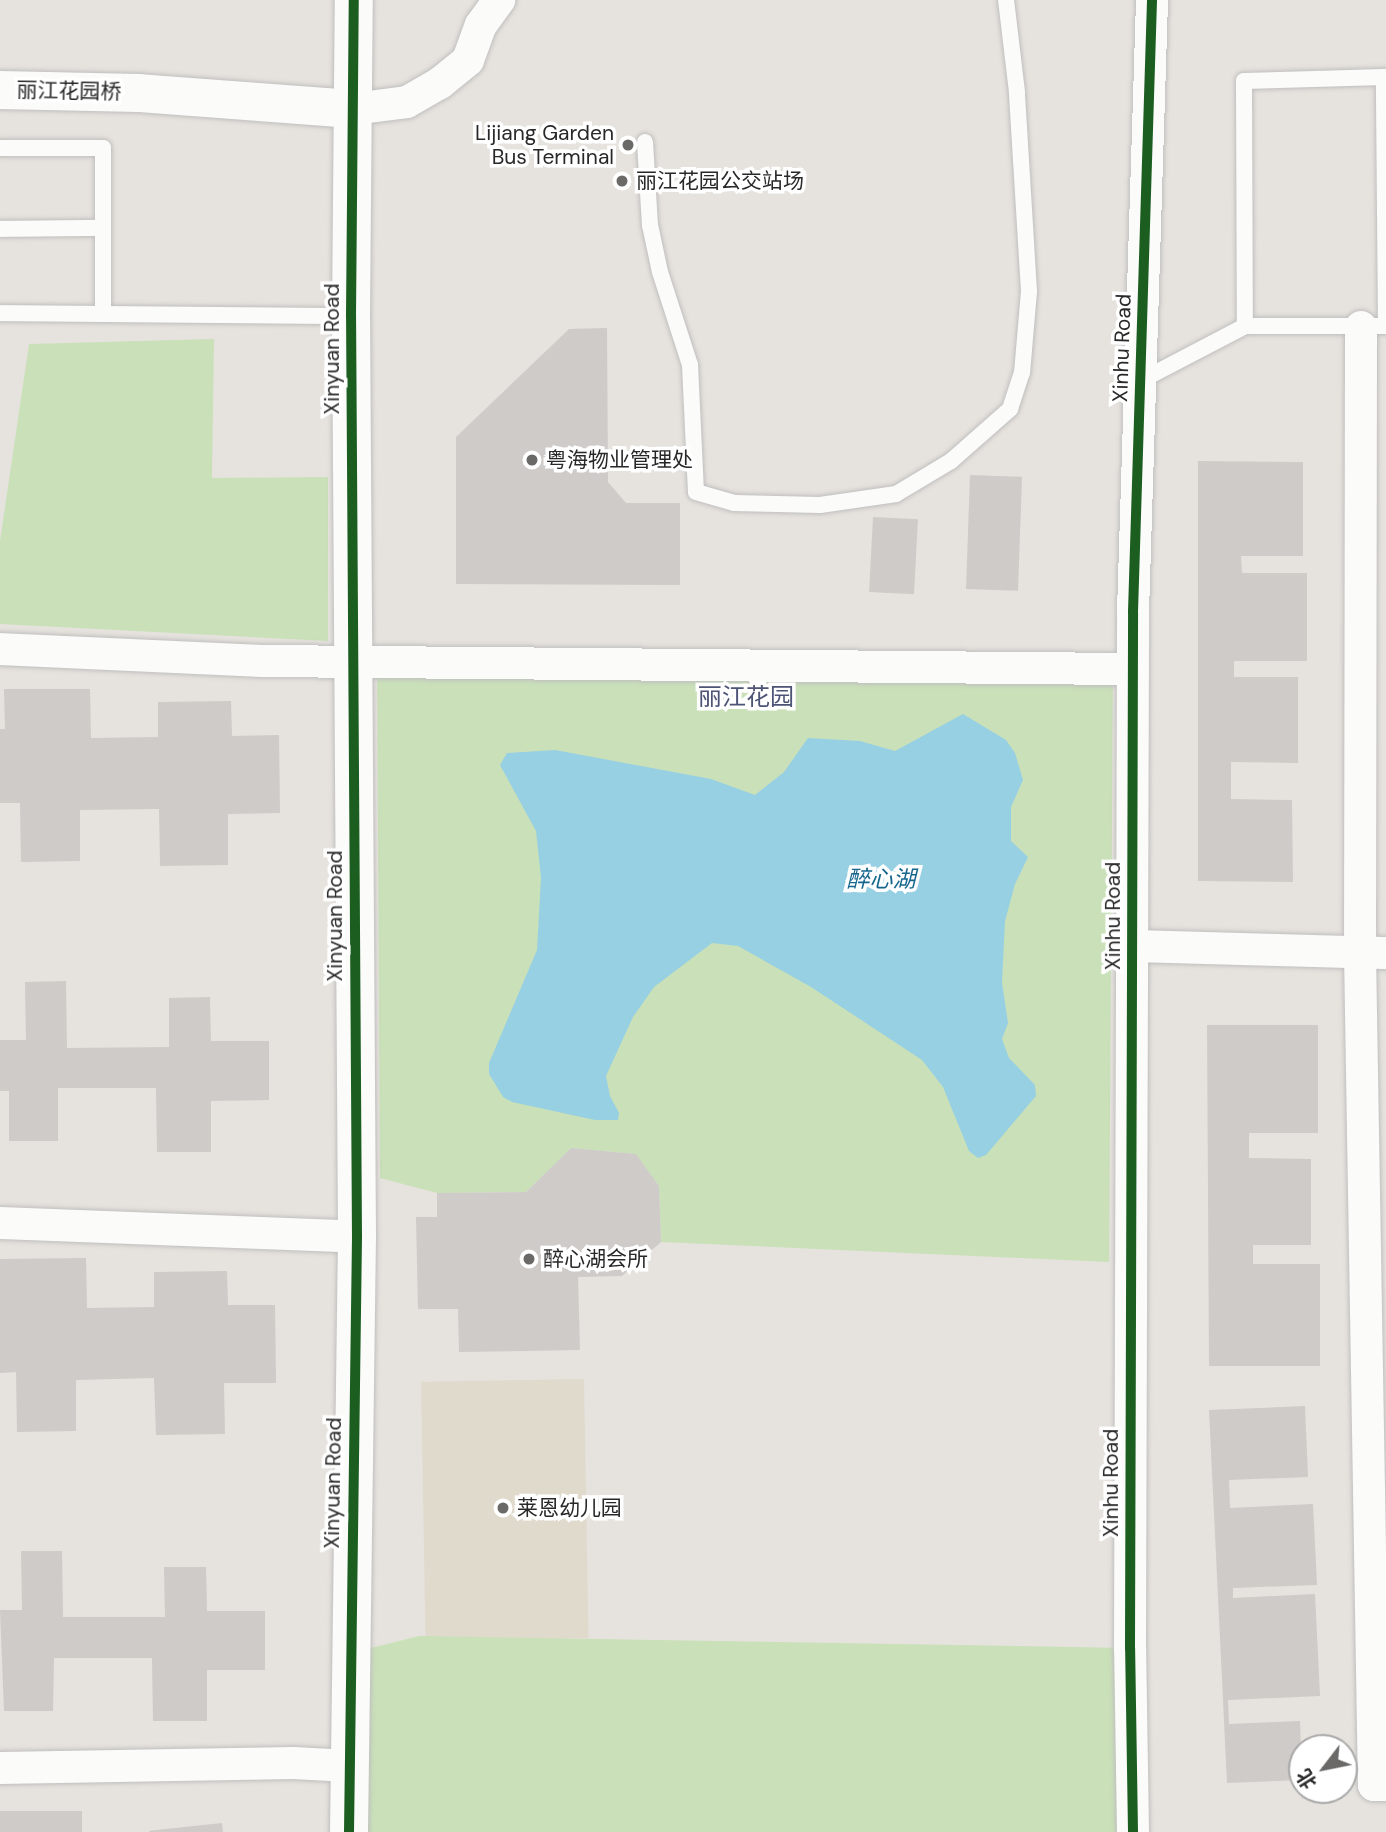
<!DOCTYPE html>
<meta charset="utf-8">
<style>
body{margin:0}
#map{position:relative;width:1386px;height:1832px;overflow:hidden;background:#e6e3de;font-family:"DM Sans","Noto Sans SC",sans-serif}
div>[style]{position:absolute}
[style*='--x']{left:calc(var(--x)*1px);top:calc(var(--y)*1px);width:calc(var(--w)*1px);rotate:calc(var(--a)*1deg)}
.education>*{inset:0;background:#e0dacd;transform-origin:0 0}
.green>*{inset:0;background:#c9e0b9}
.water>*{inset:0;background:#97d0e3}
.building>*{inset:0;background:#cecbc8;transform-origin:0 0}
.roads{filter:drop-shadow(0 0 2px #c0bfbf) drop-shadow(0 0 2px #c0bfbf)}
.lane>*{height:16px;margin:-8px;padding:0 8px;transform-origin:8px;border-radius:8px;background:#fbfbfa}
.street>*{height:32px;margin:-16px;padding:0 16px;transform-origin:16px;border-radius:16px;background:#fbfbfa}
.secondary>*{height:38px;margin:-19px;padding:0 19px;transform-origin:19px;border-radius:19px;background:#fbfbfa}
.cycleway>*{height:10px;margin:-5px;padding:0 5px;transform-origin:5px;border-radius:5px;background:#1b5e20}
.dots>*{width:19px;height:19px;translate:-50% -50%;box-sizing:border-box;border:4px solid #fff;border-radius:50%}
span{translate:-50% -50%;white-space:nowrap;text-align:center;line-height:1.15;-webkit-text-stroke:7px #fff;paint-order:stroke}
.street-label{font-size:21px;color:#282828}
.poi-label{font-size:21px;color:#282828}
.right{translate:-100% -50%;text-align:right}
.left{translate:0 -50%;text-align:left}
.water-label{font-size:23px;color:#17668e;font-style:italic}
.quarter-label{font-size:24px;color:#4d5475}
.north{position:absolute;left:1288px;top:1734px;width:70px;height:70px;box-sizing:border-box;background:#fff;border:2px solid #a9a9a9;border-radius:50%;rotate:238deg;font-size:19px;font-weight:700;line-height:28px;text-align:center;color:#282828}
.north::after{content:'';display:block;margin:auto;width:24px;height:32px;background:#6a6968;clip-path:polygon(50% 0,100% 100%,50% 72%,0 100%)}
</style>
<div id="map">
<div class="education">
<div style="left:584px;top:1379px;width:259px;height:163px;rotate:89deg"></div>
</div>
<div class="green">
<div style="clip-path:polygon(214px 339px,212px 478px,328px 477px,328px 641px,0 624px,0 541px,29px 344px)"></div>
<div style="clip-path:polygon(377px 662px,1113px 669px,1109px 1262px,661px 1242px,659px 1186px,635px 1154px,571px 1148px,526px 1192px,437px 1193px,380px 1178px)"></div>
<div style="clip-path:polygon(419px 1636px,1130px 1648px,1133px 1832px,362px 1832px,367px 1649px)"></div>
</div>
<div class="water">
<div style="clip-path:polygon(963px 714px,1006px 740px,1015px 753px,1023px 780px,1011px 807px,1011px 841px,1028px 857px,1015px 884px,1005px 921px,1002px 983px,1008px 1023px,1002px 1039px,1009px 1058px,1035px 1085px,1036px 1096px,986px 1155px,978px 1158px,969px 1151px,943px 1087px,922px 1060px,811px 987px,738px 946px,712px 943px,654px 987px,633px 1017px,606px 1076px,610px 1096px,619px 1113px,618px 1120px,595px 1120px,512px 1102px,503px 1097px,489px 1074px,489px 1063px,537px 950px,541px 878px,536px 831px,500px 765px,507px 753px,555px 750px,711px 779px,755px 795px,784px 772px,808px 738px,860px 741px,895px 751px)"></div>
</div>
<div class="building">
<div style="clip-path:polygon(607px 328px,608px 482px,626px 503px,680px 503px,680px 585px,456px 584px,456px 437px,569px 329px)"></div>
<div style="clip-path:polygon(1198px 461px,1303px 462px,1303px 556px,1241px 556px,1242px 573px,1307px 573px,1307px 661px,1234px 661px,1234px 677px,1298px 677px,1298px 763px,1231px 762px,1231px 799px,1292px 800px,1293px 882px,1198px 881px)"></div>
<div style="left:970px;top:475px;width:52px;height:114px;rotate:2deg"></div>
<div style="left:873px;top:517px;width:45px;height:75px;rotate:3deg"></div>
<div style="clip-path:polygon(4px 689px,90px 689px,91px 738px,158px 737px,158px 702px,231px 701px,232px 736px,279px 735px,280px 813px,228px 814px,228px 865px,160px 866px,159px 809px,80px 810px,80px 861px,21px 862px,20px 803px,0 803px,0 729px,5px 729px)"></div>
<div style="clip-path:polygon(66px 981px,67px 1048px,169px 1047px,169px 998px,210px 997px,211px 1041px,269px 1041px,269px 1100px,211px 1101px,211px 1152px,157px 1152px,156px 1088px,58px 1088px,58px 1141px,9px 1141px,9px 1091px,0 1091px,0 1040px,26px 1040px,25px 982px)"></div>
<div style="clip-path:polygon(1207px 1025px,1318px 1025px,1318px 1133px,1249px 1133px,1249px 1158px,1311px 1159px,1311px 1245px,1253px 1245px,1253px 1264px,1320px 1264px,1320px 1366px,1209px 1366px)"></div>
<div style="clip-path:polygon(571px 1148px,636px 1154px,659px 1186px,661px 1242px,622px 1276px,578px 1277px,580px 1350px,459px 1352px,458px 1309px,418px 1309px,416px 1217px,437px 1217px,437px 1193px,526px 1192px)"></div>
<div style="clip-path:polygon(86px 1258px,87px 1308px,154px 1307px,154px 1272px,227px 1271px,228px 1305px,275px 1305px,276px 1383px,224px 1383px,225px 1434px,156px 1435px,154px 1378px,76px 1380px,76px 1431px,17px 1432px,16px 1372px,0 1373px,0 1259px)"></div>
<div style="clip-path:polygon(1305px 1406px,1308px 1477px,1229px 1480px,1230px 1508px,1313px 1504px,1317px 1585px,1233px 1588px,1233px 1598px,1315px 1594px,1320px 1696px,1228px 1700px,1229px 1724px,1300px 1721px,1302px 1780px,1227px 1783px,1209px 1410px)"></div>
<div style="clip-path:polygon(21px 1551px,62px 1551px,63px 1617px,165px 1617px,164px 1567px,206px 1567px,207px 1611px,265px 1611px,265px 1670px,207px 1670px,207px 1721px,153px 1721px,152px 1658px,54px 1658px,53px 1711px,4px 1711px,0 1610px,22px 1610px)"></div>
<div style="left:82px;top:1811px;width:21px;height:82px;rotate:90deg"></div>
<div style="left:222px;top:1823px;width:9px;height:73px;rotate:84deg"></div>
</div>
<div class="roads">
<div class="lane">
<div style="--x:645;--y:142;--w:83;--a:86.6"></div>
<div style="--x:650;--y:225;--w:48;--a:78"></div>
<div style="--x:660;--y:272;--w:98;--a:72.1"></div>
<div style="--x:690;--y:365;--w:127;--a:87.3"></div>
<div style="--x:696;--y:492;--w:40;--a:16"></div>
<div style="--x:734;--y:503;--w:86;--a:1.3"></div>
<div style="--x:820;--y:505;--w:77;--a:-8.2"></div>
<div style="--x:896;--y:494;--w:64;--a:-31"></div>
<div style="--x:951;--y:461;--w:79;--a:-41.4"></div>
<div style="--x:1010;--y:409;--w:38;--a:-72"></div>
<div style="--x:1022;--y:373;--w:82;--a:-85.1"></div>
<div style="--x:1029;--y:291;--w:199;--a:-93.5"></div>
<div style="--x:1017;--y:92;--w:93;--a:-96.8"></div>
<div style="--x:0;--y:148;--w:103;--a:0"></div>
<div style="--x:103;--y:148;--w:166;--a:90"></div>
<div style="--x:0;--y:229;--w:103;--a:-0.6"></div>
<div style="--x:0;--y:313;--w:351;--a:0.5"></div>
<div style="--x:1140;--y:381;--w:119;--a:-27.6"></div>
<div style="--x:1245;--y:326;--w:141;--a:0"></div>
<div style="--x:1386;--y:326;--w:249;--a:-90.5"></div>
<div style="--x:1384;--y:77;--w:140;--a:178.4"></div>
<div style="--x:1244;--y:81;--w:245;--a:89.8"></div>
</div>
<div class="street">
<div style="--x:353;--y:109;--w:54;--a:-7.4"></div>
<div style="--x:407;--y:102;--w:38;--a:-30"></div>
<div style="--x:440;--y:83;--w:36;--a:-39"></div>
<div style="--x:468;--y:60;--w:37;--a:-70"></div>
<div style="--x:481;--y:25;--w:31;--a:-54"></div>
<div style="--x:1361;--y:327;--w:626;--a:90.09"></div>
<div style="--x:1360;--y:953;--w:832;--a:89.04"></div>
<div style="--x:1374;--y:1785;--w:12;--a:0"></div>
<div style="--x:0;--y:649;--w:263;--a:2.6"></div>
<div style="--x:263;--y:661;--w:870;--a:0.53"></div>
<div style="--x:1132;--y:946;--w:254;--a:1.6"></div>
<div style="--x:0;--y:1223;--w:357;--a:2.2"></div>
<div style="--x:0;--y:1768;--w:293;--a:-1"></div>
<div style="--x:293;--y:1763;--w:57;--a:3"></div>
<div style="--x:1133;--y:1832;--w:184;--a:-90.9"></div>
<div style="--x:1130;--y:1648;--w:1036;--a:-89.83"></div>
<div style="--x:1133;--y:612;--w:612;--a:-88.22"></div>
</div>
<div class="secondary">
<div style="--x:0;--y:90;--w:139;--a:1.2"></div>
<div style="--x:139;--y:93;--w:215;--a:4.3"></div>
<div style="--x:349;--y:1832;--w:595;--a:-89.23"></div>
<div style="--x:357;--y:1237;--w:921;--a:-90.37"></div>
<div style="--x:351;--y:316;--w:316;--a:-89.5"></div>
</div>
</div>
<div class="cycleway">
<div style="--x:349;--y:1832;--w:595;--a:-89.23"></div>
<div style="--x:357;--y:1237;--w:921;--a:-90.37"></div>
<div style="--x:351;--y:316;--w:316;--a:-89.5"></div>
<div style="--x:1133;--y:1832;--w:184;--a:-90.9"></div>
<div style="--x:1130;--y:1648;--w:1036;--a:-89.83"></div>
<div style="--x:1133;--y:612;--w:612;--a:-88.22"></div>
</div>
<div class="dots">
<div style="left:628px;top:145px;background:#6a6968"></div>
<div style="left:622px;top:181px;background:#6a6968"></div>
<div style="left:532px;top:460px;background:#6a6968"></div>
<div style="left:529px;top:1259px;background:#6a6968"></div>
<div style="left:503px;top:1508px;background:#6a6968"></div>
</div>
<div class="street-label">
<span style="left:69px;top:91px;rotate:1deg">丽江花园桥</span>
<span style="left:1122px;top:348px;rotate:-88deg">Xinhu Road</span>
<span style="left:332px;top:349px;rotate:-90deg">Xinyuan Road</span>
<span style="left:335px;top:916px;rotate:-90deg">Xinyuan Road</span>
<span style="left:1113px;top:916px;rotate:-90deg">Xinhu Road</span>
<span style="left:333px;top:1483px;rotate:-89deg">Xinyuan Road</span>
<span style="left:1111px;top:1483px;rotate:-90deg">Xinhu Road</span>
</div>
<div class="poi-label">
<span class="right" style="left:614px;top:145px">Lijiang Garden<br>Bus Terminal</span>
<span class="left" style="left:636px;top:181px">丽江花园公交站场</span>
<span class="left" style="left:546px;top:460px">粤海物业管理处</span>
<span class="left" style="left:543px;top:1259px">醉心湖会所</span>
<span class="left" style="left:517px;top:1508px">莱恩幼儿园</span>
</div>
<div class="water-label">
<span style="left:881px;top:879px">醉心湖</span>
</div>
<div class="quarter-label">
<span style="left:746px;top:697px">丽江花园</span>
</div>
<div class="north">北</div>
</div>
